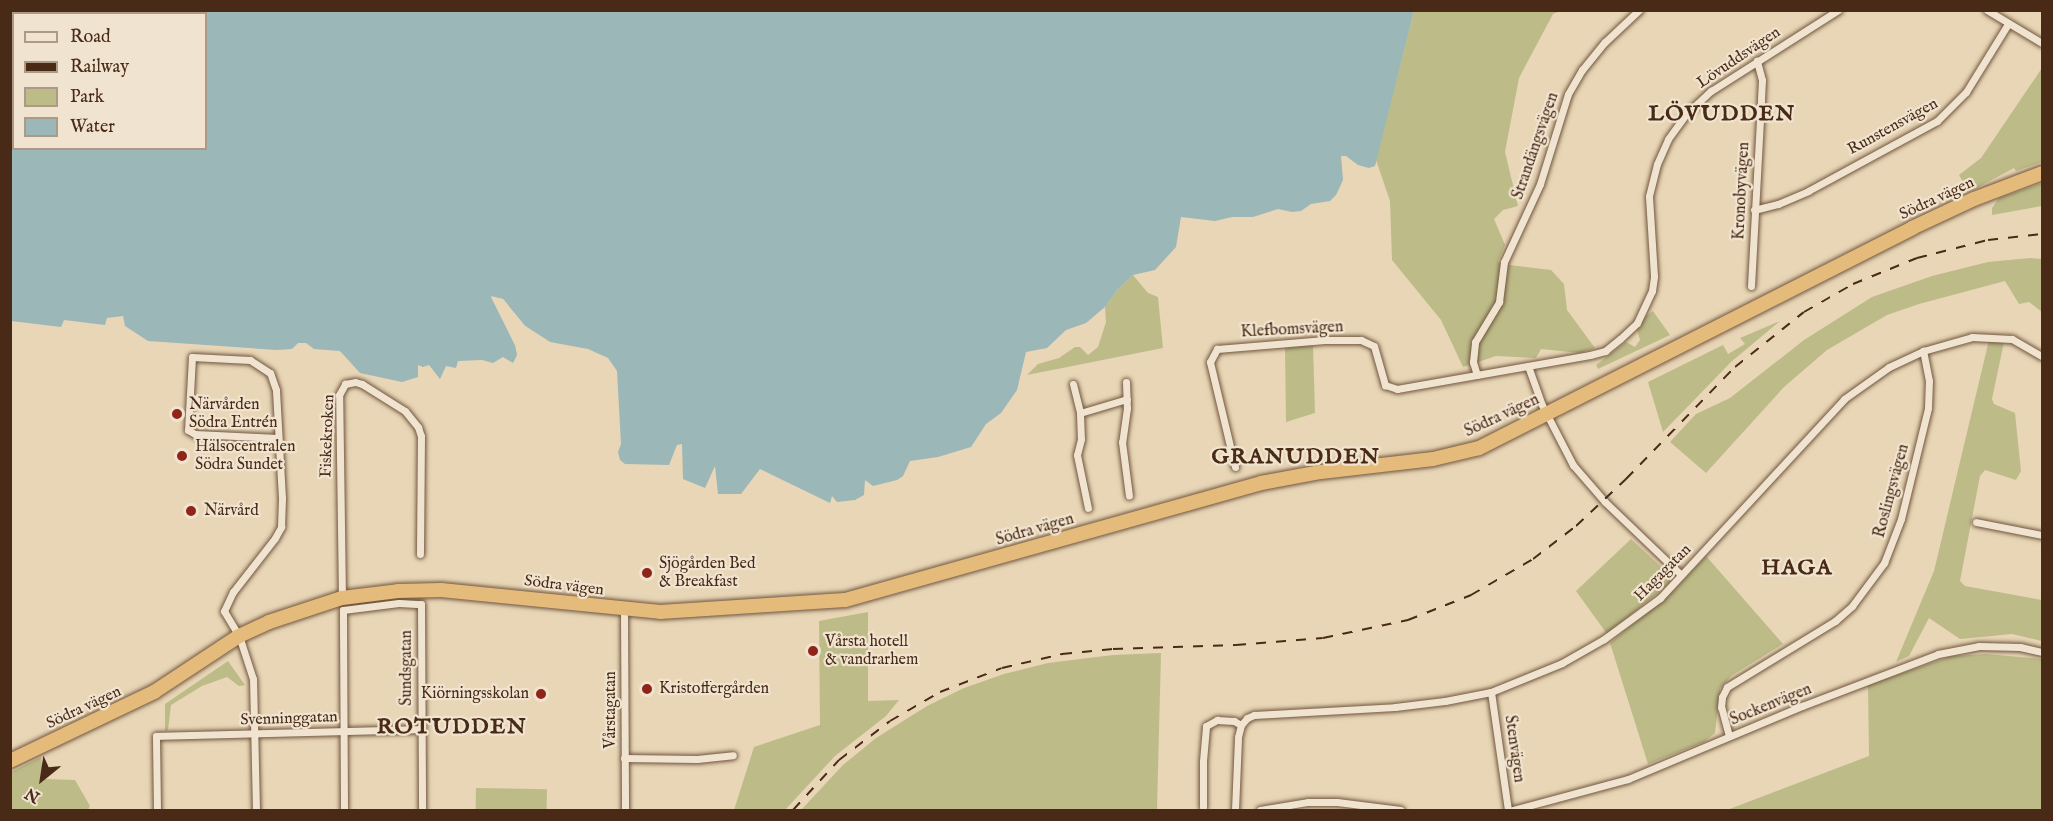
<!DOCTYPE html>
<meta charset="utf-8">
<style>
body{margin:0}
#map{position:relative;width:2053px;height:821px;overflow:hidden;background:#e8d6b6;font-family:"IM FELL English",serif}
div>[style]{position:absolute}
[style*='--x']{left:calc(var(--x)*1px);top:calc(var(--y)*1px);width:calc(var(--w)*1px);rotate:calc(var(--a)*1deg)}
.green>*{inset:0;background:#bdbc89;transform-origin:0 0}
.water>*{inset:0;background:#9bb7b8}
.pier>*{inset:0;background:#e8d6b6}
.roads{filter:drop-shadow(0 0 2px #71553e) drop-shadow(0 0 2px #71553e)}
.street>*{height:7px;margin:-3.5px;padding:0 3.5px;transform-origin:3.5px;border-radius:3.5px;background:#f0e4d0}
.highway>*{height:14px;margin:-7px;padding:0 7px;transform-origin:7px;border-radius:7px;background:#e4bb7b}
.rail>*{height:2px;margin-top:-1px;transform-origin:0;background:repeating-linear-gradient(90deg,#492a16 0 10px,transparent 0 20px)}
.dots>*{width:16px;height:16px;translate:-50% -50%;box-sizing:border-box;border:3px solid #f0e4d0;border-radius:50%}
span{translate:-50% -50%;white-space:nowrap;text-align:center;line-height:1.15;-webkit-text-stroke:4.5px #f0e4d0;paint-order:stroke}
.street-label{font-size:16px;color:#492a16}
.poi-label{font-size:16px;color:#492a16}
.left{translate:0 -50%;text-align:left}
.right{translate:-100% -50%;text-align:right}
.district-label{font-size:22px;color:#492a16;font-weight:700;letter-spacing:1.5px}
.frame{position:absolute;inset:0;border:12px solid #492a16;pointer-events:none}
.legend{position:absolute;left:12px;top:12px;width:195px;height:138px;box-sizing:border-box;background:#f0e4d0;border:2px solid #ad9a86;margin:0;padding:8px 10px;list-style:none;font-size:18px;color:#492a16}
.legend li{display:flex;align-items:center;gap:12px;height:30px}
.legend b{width:30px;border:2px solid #ad9a86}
.north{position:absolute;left:12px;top:749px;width:60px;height:60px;-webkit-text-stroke:4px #f0e4d0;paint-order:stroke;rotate:210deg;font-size:16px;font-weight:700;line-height:24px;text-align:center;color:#492a16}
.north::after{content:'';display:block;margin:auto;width:21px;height:27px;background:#492a16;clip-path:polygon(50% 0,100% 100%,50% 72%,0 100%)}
</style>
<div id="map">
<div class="green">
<div style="clip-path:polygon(1414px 11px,1560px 11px,1553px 14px,1519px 78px,1505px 152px,1518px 206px,1503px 210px,1494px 219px,1505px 245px,1498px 261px,1501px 264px,1551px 270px,1564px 284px,1567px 310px,1595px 348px,1580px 353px,1541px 349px,1536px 358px,1496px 356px,1463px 367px,1441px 320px,1392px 260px,1390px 201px,1376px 160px)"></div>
<div style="clip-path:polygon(2042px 68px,2042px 162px,2016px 171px,2014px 168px,1969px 192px,1959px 175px,1981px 158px)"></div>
<div style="clip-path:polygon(2042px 183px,2042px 206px,1992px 215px,1992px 208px,1999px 198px)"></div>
<div style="clip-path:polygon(2030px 258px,2042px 259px,2042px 312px,2029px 302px,2019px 304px,2005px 281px,1919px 304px,1887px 315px,1827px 350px,1784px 387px,1706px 473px,1670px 442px,1696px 414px,1730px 398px,1804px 340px,1872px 297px,1932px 276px,1988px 262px)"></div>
<div style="clip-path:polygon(1133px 275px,1148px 293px,1158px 297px,1163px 348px,1027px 375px,1038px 364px,1059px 358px,1075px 347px,1080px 347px,1088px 355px,1098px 347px,1106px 322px,1105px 307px,1118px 289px)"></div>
<div style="clip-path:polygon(1653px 311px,1670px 335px,1598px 369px,1596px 365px,1626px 342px,1635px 347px,1640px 340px,1637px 330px,1645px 317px)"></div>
<div style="clip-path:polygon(1780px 321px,1731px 362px,1663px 432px,1648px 382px,1723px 345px,1728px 354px,1745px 344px,1740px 338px)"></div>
<div style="clip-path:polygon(1989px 340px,2004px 342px,1992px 399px,1994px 404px,2015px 413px,2021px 471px,2016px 480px,1985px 470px,1980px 476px,1960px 581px,1965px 586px,2042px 600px,2042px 641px,2012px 634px,1960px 639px,1929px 618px,1909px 656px,1896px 662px,1934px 571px)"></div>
<div style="clip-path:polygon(1313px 344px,1315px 413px,1286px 422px,1285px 348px)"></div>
<div style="clip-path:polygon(1631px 539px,1670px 575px,1670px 583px,1607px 634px,1576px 591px)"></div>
<div style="clip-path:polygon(1706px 556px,1783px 644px,1731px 676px,1720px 689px,1715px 733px,1704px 742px,1648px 764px,1610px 643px,1674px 590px)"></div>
<div style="clip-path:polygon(868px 612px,868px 701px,899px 700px,886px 716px,835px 756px,785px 810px,734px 810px,754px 747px,820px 725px,819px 621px)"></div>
<div style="clip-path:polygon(1161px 653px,1157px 810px,801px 810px,843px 765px,876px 738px,927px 706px,964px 688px,1004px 674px,1048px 663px,1113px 655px)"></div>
<div style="clip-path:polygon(1986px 654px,2042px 659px,2042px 810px,1727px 810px,1869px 756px,1868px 685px,1952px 656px)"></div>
<div style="clip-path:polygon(228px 661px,245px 685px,239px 686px,227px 677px,202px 686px,171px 705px,168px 730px,165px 731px,165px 704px)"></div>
<div style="clip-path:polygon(41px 757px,44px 779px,75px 780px,90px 806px,88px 810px,11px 810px,11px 772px)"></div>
<div style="left:476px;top:788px;width:71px;height:22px;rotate:1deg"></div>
</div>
<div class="water">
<div style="clip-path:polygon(evenodd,10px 11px,1414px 11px,1375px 166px,1369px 168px,1358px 165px,1346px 156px,1341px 156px,1343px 180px,1336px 195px,1330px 201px,1311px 204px,1301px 211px,1292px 212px,1278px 209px,1253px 217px,1232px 217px,1215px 221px,1181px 217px,1176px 247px,1155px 270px,1133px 275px,1118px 289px,1105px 307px,1086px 323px,1066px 330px,1047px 348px,1026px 352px,1017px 390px,1001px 413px,986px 424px,971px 447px,938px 457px,910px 461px,903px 476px,897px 480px,873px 486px,865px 480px,864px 495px,855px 500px,837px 502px,832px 496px,830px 503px,760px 469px,741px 494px,718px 494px,715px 466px,705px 488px,683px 479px,682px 444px,677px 445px,669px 465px,625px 464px,620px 460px,618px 452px,621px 444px,617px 371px,608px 358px,588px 349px,550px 342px,525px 326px,503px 299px,491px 297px,515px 345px,517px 355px,513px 363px,503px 357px,493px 363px,482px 360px,458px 361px,456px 368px,446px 366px,440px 379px,429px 365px,423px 367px,418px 365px,418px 377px,402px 382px,360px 373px,340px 351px,314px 349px,306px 343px,298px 343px,292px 349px,277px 350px,148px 341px,125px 326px,123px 316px,107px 318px,105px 325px,64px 320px,61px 327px,11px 321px,10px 11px,14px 14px,206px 14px,206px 148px,14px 148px,14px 14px)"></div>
</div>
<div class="pier">
<div style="clip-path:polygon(491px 296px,503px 299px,525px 326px,550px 342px,545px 342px,523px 328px,502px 301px,497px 300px,518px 345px,515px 345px)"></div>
</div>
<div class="roads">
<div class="street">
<div style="--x:1987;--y:10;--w:64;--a:31"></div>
<div style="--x:1754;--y:210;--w:25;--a:-14"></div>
<div style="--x:1778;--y:204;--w:33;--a:-23"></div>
<div style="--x:1808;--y:191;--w:147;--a:-28.5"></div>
<div style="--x:1937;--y:121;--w:41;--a:-45"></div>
<div style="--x:1966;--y:92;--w:80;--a:-58.3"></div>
<div style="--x:1751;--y:286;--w:187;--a:-86.9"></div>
<div style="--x:1761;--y:99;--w:19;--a:-87"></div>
<div style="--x:1762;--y:80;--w:20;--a:-105"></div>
<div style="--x:1528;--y:366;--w:41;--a:70.3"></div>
<div style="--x:1542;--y:405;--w:68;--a:62.7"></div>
<div style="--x:1573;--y:465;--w:49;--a:49.1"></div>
<div style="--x:1605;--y:502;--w:105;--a:43.8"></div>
<div style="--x:1477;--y:375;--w:14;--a:-107"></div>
<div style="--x:1473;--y:362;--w:20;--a:-84"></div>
<div style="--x:1475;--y:342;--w:47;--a:-59"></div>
<div style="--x:1499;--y:302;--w:40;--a:-82.9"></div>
<div style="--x:1504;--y:262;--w:86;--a:-65.2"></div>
<div style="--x:1540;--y:184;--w:94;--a:-72.7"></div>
<div style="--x:1568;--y:94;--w:28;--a:-60"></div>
<div style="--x:1582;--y:70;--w:36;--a:-51"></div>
<div style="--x:1605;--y:42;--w:47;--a:-43.3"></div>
<div style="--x:1126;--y:382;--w:26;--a:88"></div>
<div style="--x:1127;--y:408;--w:34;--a:98"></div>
<div style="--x:1122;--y:442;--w:54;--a:82.6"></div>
<div style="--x:1073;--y:384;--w:30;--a:76"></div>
<div style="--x:1080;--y:413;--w:26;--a:88"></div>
<div style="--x:1081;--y:439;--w:16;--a:104"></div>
<div style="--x:1077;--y:455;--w:54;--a:78.3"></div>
<div style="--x:1080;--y:413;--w:49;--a:-16.6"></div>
<div style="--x:1235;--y:467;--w:108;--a:-103.4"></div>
<div style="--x:1210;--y:362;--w:15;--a:-62"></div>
<div style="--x:1217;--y:349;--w:108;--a:-4.8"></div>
<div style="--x:1325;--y:340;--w:36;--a:0"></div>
<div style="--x:1361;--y:340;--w:14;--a:25"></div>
<div style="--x:1374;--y:346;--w:41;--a:74.2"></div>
<div style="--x:1385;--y:385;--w:13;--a:18"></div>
<div style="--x:1397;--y:389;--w:196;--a:-10"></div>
<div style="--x:1590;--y:355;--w:16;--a:-15"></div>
<div style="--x:1605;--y:351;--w:19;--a:-39"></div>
<div style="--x:1620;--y:339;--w:23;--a:-43"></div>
<div style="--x:1637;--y:323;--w:35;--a:-65"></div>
<div style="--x:1652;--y:291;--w:15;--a:-82"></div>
<div style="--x:1654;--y:276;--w:80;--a:-93.6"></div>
<div style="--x:1649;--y:196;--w:33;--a:-76"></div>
<div style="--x:1657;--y:164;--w:27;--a:-66"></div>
<div style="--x:1668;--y:139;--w:31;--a:-54"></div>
<div style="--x:1686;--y:114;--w:34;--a:-43"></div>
<div style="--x:1711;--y:91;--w:151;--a:-32.5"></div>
<div style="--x:1976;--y:522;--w:67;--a:11.1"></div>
<div style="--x:342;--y:598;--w:203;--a:-90.8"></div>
<div style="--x:339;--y:395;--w:13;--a:-61"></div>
<div style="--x:345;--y:384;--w:10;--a:-11"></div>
<div style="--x:355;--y:382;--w:7;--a:16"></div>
<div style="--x:362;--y:384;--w:51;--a:32.1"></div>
<div style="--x:405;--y:411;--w:21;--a:51"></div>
<div style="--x:418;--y:427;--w:9;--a:72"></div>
<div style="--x:421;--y:436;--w:118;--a:90.5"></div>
<div style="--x:624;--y:610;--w:200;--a:89.7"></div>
<div style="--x:1491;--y:692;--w:119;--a:81.8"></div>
<div style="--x:1729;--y:736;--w:30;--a:-105"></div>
<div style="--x:1721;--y:707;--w:10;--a:-84"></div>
<div style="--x:1722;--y:697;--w:11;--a:-63"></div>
<div style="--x:1727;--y:687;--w:127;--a:-31.4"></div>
<div style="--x:1835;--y:621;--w:23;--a:-41"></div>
<div style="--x:1852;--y:606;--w:54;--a:-53.3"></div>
<div style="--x:1884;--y:563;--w:47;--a:-68.9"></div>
<div style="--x:1901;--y:519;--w:114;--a:-76.3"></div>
<div style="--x:1928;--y:408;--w:27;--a:-88"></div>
<div style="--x:1929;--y:381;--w:31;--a:-101"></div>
<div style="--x:624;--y:758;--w:73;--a:0.8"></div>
<div style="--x:697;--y:759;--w:36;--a:-6"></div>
<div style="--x:1203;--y:807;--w:46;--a:-90"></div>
<div style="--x:1203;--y:761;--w:35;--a:-85"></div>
<div style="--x:1206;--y:726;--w:13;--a:-29"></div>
<div style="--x:1217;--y:720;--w:17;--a:3"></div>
<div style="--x:1234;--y:721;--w:8;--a:30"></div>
<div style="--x:157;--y:810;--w:74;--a:-90.8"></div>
<div style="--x:156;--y:736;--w:265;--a:-1.5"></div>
<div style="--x:256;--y:810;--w:131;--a:-91.3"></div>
<div style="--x:253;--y:679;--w:45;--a:-108"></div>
<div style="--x:239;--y:636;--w:29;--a:-121"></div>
<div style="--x:224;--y:611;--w:21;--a:-65"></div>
<div style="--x:233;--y:592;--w:68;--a:-52.1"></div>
<div style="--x:275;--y:538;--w:13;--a:-61"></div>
<div style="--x:281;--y:527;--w:29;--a:-88"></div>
<div style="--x:282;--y:498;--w:108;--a:-93.2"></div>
<div style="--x:276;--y:390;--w:18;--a:-109"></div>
<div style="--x:270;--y:373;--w:24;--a:-147"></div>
<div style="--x:250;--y:360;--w:58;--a:-177"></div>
<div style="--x:192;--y:357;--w:73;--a:93.1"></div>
<div style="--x:188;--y:430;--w:8;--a:30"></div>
<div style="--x:195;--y:434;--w:83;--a:2.8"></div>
<div style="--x:344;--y:810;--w:200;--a:-90.3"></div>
<div style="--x:343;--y:610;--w:56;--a:-7.1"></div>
<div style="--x:399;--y:603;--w:22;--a:3"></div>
<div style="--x:421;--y:604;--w:206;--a:89.7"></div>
<div style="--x:1235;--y:810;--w:73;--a:-87.6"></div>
<div style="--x:1238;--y:737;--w:12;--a:-76"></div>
<div style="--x:1241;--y:725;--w:9;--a:-49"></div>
<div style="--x:1247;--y:718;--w:8;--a:-23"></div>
<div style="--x:1254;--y:715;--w:141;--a:-3.2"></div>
<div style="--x:1395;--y:707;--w:50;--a:-6.8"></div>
<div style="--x:1445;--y:701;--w:47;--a:-11.1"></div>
<div style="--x:1491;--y:692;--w:77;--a:-22.2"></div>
<div style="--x:1562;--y:663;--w:48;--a:-29.7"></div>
<div style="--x:1604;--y:639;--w:69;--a:-36.2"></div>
<div style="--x:1660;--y:598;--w:271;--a:-47.2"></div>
<div style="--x:1844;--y:399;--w:55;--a:-35.4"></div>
<div style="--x:1889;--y:367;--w:38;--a:-25"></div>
<div style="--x:1923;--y:351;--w:51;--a:-15.9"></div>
<div style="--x:1972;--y:337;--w:40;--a:2.9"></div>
<div style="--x:2012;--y:339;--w:34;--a:30"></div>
<div style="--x:1260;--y:810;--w:49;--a:-9.5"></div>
<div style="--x:1308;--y:802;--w:29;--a:0"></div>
<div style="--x:1337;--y:802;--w:64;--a:7.2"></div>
<div style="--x:1513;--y:810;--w:119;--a:-15.1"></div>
<div style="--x:1628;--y:779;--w:189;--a:-22.8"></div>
<div style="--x:1802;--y:706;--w:146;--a:-20.9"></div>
<div style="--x:1938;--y:654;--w:42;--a:-11"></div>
<div style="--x:1979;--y:646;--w:41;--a:1.4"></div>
<div style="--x:2020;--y:647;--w:23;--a:13"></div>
</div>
<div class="highway">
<div style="--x:10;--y:761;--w:160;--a:-25.6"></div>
<div style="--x:154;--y:692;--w:102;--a:-33.4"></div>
<div style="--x:239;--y:636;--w:33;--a:-25"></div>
<div style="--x:269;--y:622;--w:77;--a:-18.2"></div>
<div style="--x:342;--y:598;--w:56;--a:-7.1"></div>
<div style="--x:398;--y:591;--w:43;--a:-1.3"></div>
<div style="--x:441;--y:590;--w:220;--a:5.7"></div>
<div style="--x:660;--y:612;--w:185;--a:-3.7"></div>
<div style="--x:845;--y:600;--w:432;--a:-15.7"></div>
<div style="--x:1261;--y:483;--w:61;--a:-10.4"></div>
<div style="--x:1321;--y:472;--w:113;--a:-6.6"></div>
<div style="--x:1433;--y:459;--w:47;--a:-13.4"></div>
<div style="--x:1479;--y:448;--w:486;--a:-26.9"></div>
<div style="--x:1912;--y:228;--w:68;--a:-25.1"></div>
<div style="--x:1974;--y:199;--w:73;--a:-20.9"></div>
</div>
</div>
<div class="rail">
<div style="--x:793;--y:810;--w:68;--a:-47.4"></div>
<div style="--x:839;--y:760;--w:64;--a:-37.4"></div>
<div style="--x:890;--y:721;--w:58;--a:-30.1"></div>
<div style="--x:940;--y:692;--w:66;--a:-21.2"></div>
<div style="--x:1002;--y:668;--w:62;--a:-13.1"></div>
<div style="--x:1062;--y:654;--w:51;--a:-5.6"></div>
<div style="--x:1113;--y:649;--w:123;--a:-1.9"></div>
<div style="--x:1236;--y:645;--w:87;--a:-4.6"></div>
<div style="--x:1323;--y:638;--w:87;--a:-12"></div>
<div style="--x:1408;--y:620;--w:68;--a:-21.6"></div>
<div style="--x:1471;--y:595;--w:72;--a:-30.1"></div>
<div style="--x:1533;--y:559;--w:54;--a:-37.5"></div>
<div style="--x:1576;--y:526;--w:69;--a:-43.2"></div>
<div style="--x:1626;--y:479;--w:156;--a:-45.8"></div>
<div style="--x:1735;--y:367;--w:88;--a:-38.6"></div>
<div style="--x:1804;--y:312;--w:56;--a:-29.7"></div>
<div style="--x:1853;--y:284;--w:69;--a:-22.1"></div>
<div style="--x:1917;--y:258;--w:73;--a:-14.2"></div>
<div style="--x:1988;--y:240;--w:54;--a:-6.3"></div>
</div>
<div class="dots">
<div style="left:177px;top:414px;background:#8f2418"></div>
<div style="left:182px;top:456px;background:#8f2418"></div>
<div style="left:191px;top:511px;background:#8f2418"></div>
<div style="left:647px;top:573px;background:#8f2418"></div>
<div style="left:813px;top:651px;background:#8f2418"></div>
<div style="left:647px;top:689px;background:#8f2418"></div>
<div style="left:541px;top:694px;background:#8f2418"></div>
</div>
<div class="street-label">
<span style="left:1739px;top:58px;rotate:-34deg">Lövuddsvägen</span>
<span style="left:1893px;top:127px;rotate:-29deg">Runstensvägen</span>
<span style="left:1536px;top:146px;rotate:-71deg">Strandängsvägen</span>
<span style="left:1742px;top:191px;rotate:-87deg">Kronobyvägen</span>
<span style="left:1937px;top:199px;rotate:-25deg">Södra vägen</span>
<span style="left:1292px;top:330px;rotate:-3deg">Klefbomsvägen</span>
<span style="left:1502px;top:416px;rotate:-25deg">Södra vägen</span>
<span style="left:328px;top:436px;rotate:-88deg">Fiskekroken</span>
<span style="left:1892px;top:491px;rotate:-75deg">Roslingsvägen</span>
<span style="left:1035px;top:530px;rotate:-16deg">Södra vägen</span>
<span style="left:1663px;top:573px;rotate:-45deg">Hagagatan</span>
<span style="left:564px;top:586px;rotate:7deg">Södra vägen</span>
<span style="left:407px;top:668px;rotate:-90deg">Sundsgatan</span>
<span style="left:1771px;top:705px;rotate:-22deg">Sockenvägen</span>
<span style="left:84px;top:708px;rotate:-25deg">Södra vägen</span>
<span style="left:611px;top:710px;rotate:-90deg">Vårstagatan</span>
<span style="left:289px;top:719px;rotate:-2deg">Svenninggatan</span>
<span style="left:1514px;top:749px;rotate:82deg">Stenvägen</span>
</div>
<div class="poi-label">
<span class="left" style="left:189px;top:414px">Närvården<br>Södra Entrén</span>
<span class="left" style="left:195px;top:456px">Hälsocentralen<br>Södra Sundet</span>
<span class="left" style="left:204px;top:511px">Närvård</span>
<span class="left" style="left:659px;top:573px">Sjögården Bed<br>&amp; Breakfast</span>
<span class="left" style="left:825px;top:651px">Vårsta hotell<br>&amp; vandrarhem</span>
<span class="left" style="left:659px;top:689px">Kristoffergården</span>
<span class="right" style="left:529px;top:694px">Kiörningsskolan</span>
</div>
<div class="district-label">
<span style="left:1722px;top:115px">LÖVUDDEN</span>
<span style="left:1296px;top:458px">GRANUDDEN</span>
<span style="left:1797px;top:569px">HAGA</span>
<span style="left:452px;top:728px">ROTUDDEN</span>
</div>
<div class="frame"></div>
<ul class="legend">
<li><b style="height:8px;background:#f0e4d0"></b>Road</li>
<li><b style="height:8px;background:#492a16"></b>Railway</li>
<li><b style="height:16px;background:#bdbc89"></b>Park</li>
<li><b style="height:16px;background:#9bb7b8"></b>Water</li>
</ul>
<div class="north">N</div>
</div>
